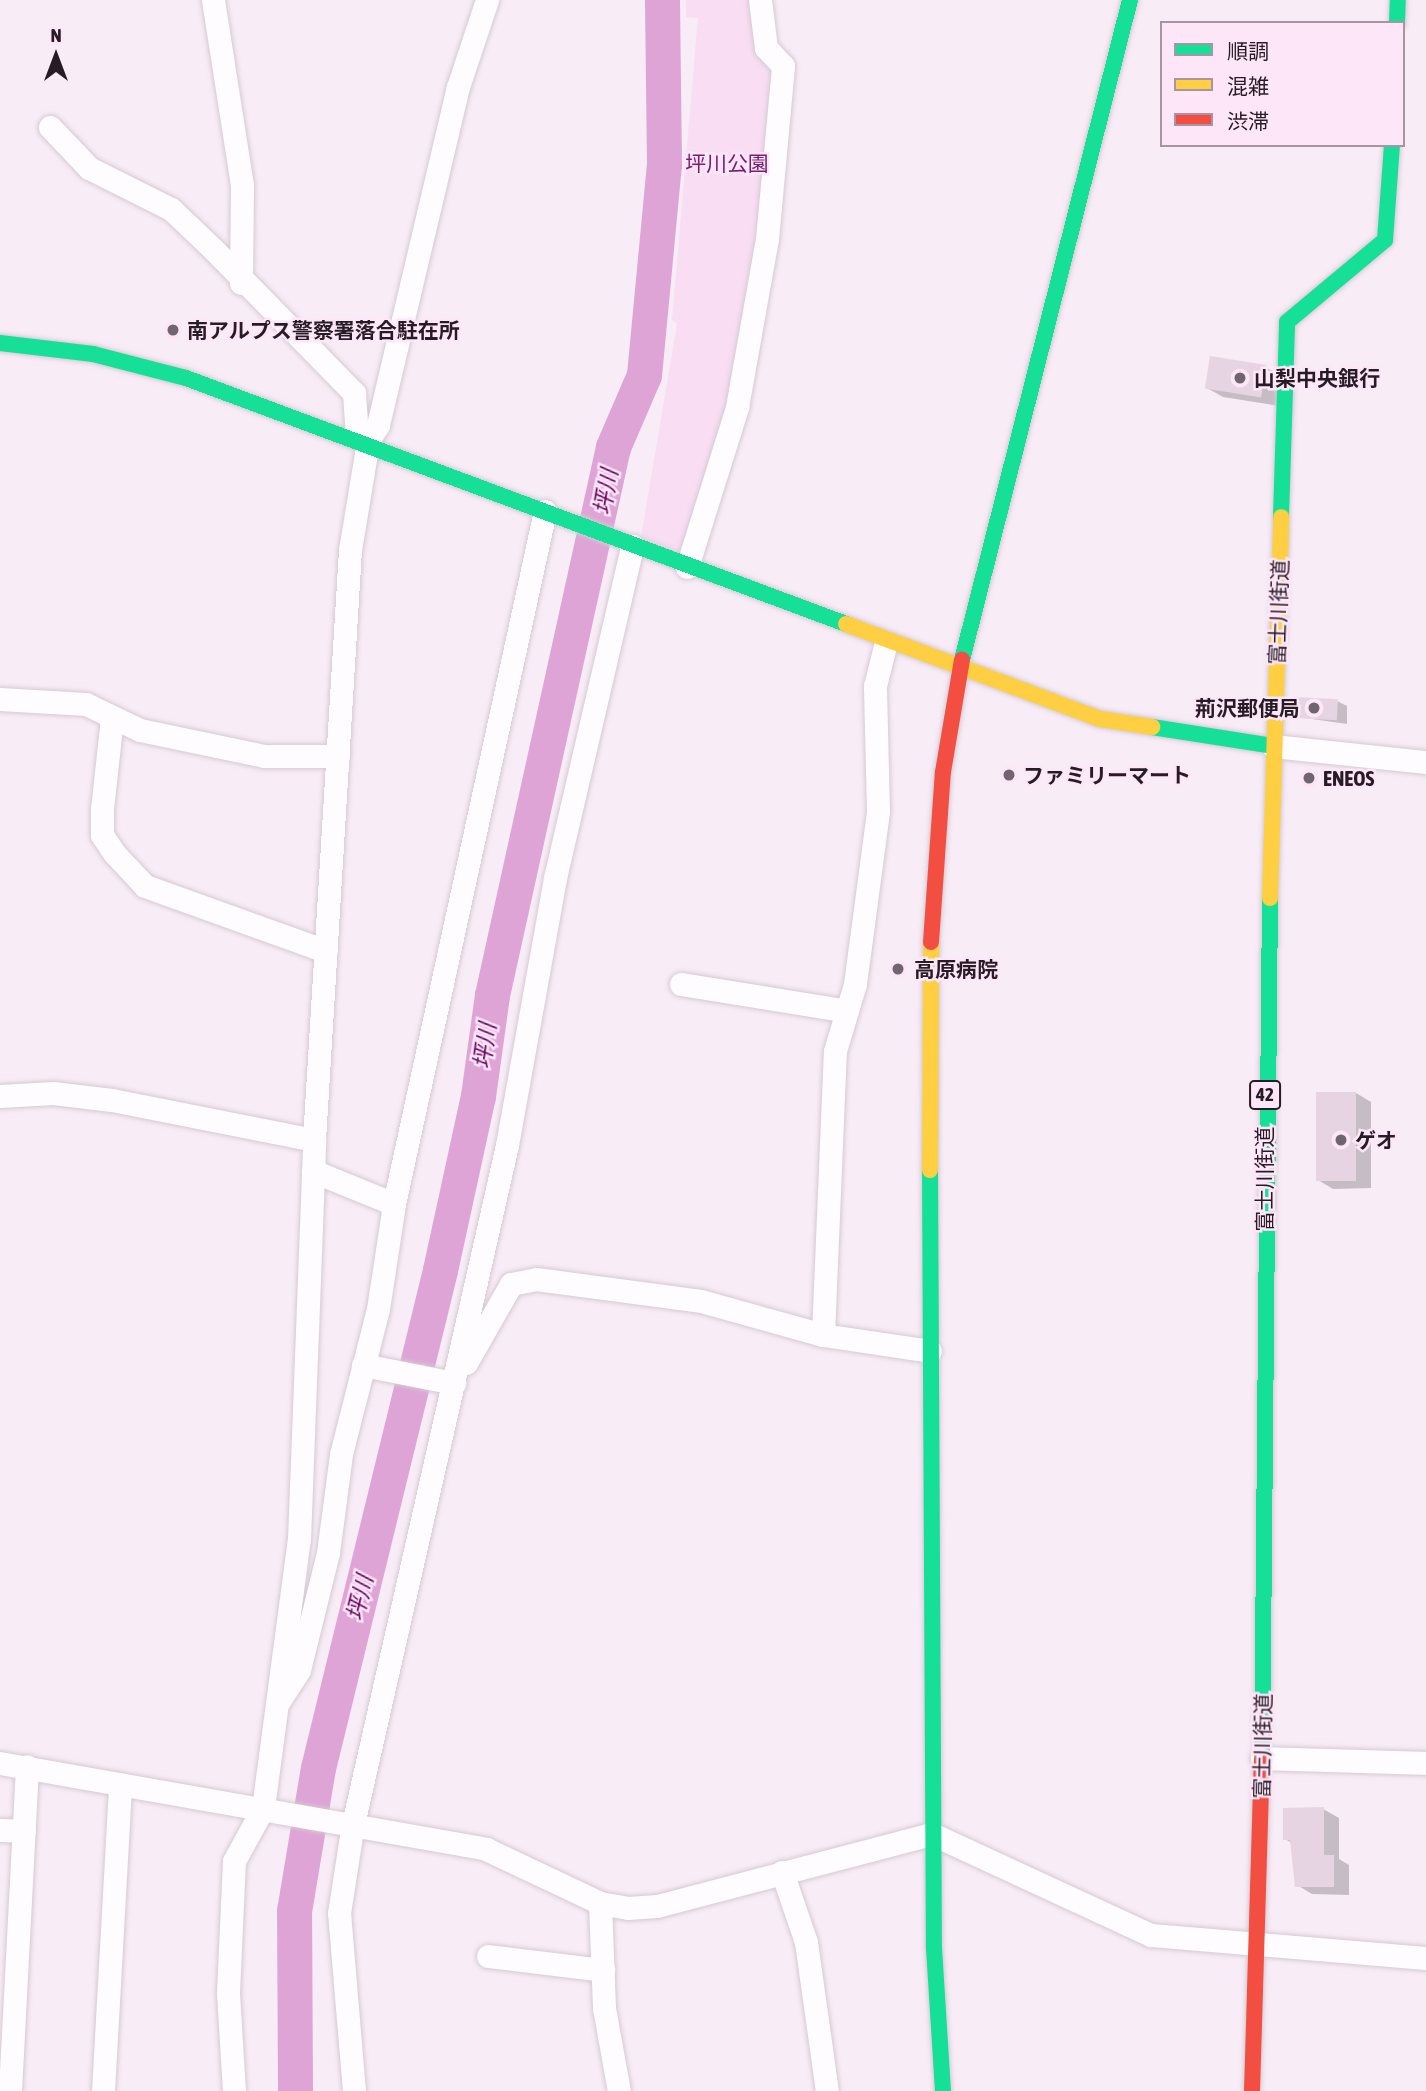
<!DOCTYPE html>
<meta charset="utf-8">
<style>
body{margin:0}
#map{position:relative;width:1426px;height:2091px;overflow:hidden;background:#f8ecf6;font-family:"Asap Condensed","Noto Sans JP",sans-serif}
div>[style]{position:absolute}
[style*='--x']{left:calc(var(--x)*1px);top:calc(var(--y)*1px);width:calc(var(--w)*1px);rotate:calc(var(--a)*1deg)}
.green>*{inset:0;background:#f8ddf3}
.shadow>*{inset:0;background:#0003}
.river>*{height:35px;margin:-17.5px;padding:0 17.5px;transform-origin:17.5px;border-radius:17.5px;background:#dea4d6}
.building>*{inset:0;background:#e6d4e2;transform-origin:0 0}
.roads{filter:drop-shadow(0 0 2px #d5cad3) drop-shadow(0 0 2px #d5cad3)}
.street>*{height:23px;margin:-11.5px;padding:0 11.5px;transform-origin:11.5px;border-radius:11.5px;background:#fefcfe}
.fast>*{height:16px;margin:-8px;padding:0 8px;transform-origin:8px;border-radius:8px;background:#16e098}
.slow>*{height:16px;margin:-8px;padding:0 8px;transform-origin:8px;border-radius:8px;background:#ffcf43}
.jam>*{height:16px;margin:-8px;padding:0 8px;transform-origin:8px;border-radius:8px;background:#f24e42}
.dots>*{width:19px;height:19px;translate:-50% -50%;box-sizing:border-box;border:4px solid #fee6f9;border-radius:50%}
span{translate:-50% -50%;white-space:nowrap;text-align:center;line-height:1.15;-webkit-text-stroke:5px #fee6f9;paint-order:stroke}
.shield-label span{padding:2px 5px;background:#fee6f9;border:2px solid;border-radius:5px;-webkit-text-stroke-width:0}
.shield-label{font-size:19px;color:#271c25;font-weight:700}
.park-label{font-size:21px;color:#781c6f}
.poi-label{font-size:21px;color:#271c25;font-weight:700}
.left{translate:0 -50%;text-align:left}
.right{translate:-100% -50%;text-align:right}
.street-label{font-size:21px;color:#271c25}
.water-label{font-size:23px;color:#680560;font-style:italic}
.legend{position:absolute;left:1160px;top:21px;width:245px;height:126px;box-sizing:border-box;background:#fee6f9;border:2px solid #a895a4;margin:0;padding:9px 12px;list-style:none;font-size:21px;color:#271c25}
.legend li{display:flex;align-items:center;gap:14px;height:35px}
.legend b{width:35px;border:2px solid #a895a4}
.north{position:absolute;left:21px;top:21px;width:70px;height:70px;-webkit-text-stroke:5px #fee6f9;paint-order:stroke;rotate:0deg;font-size:19px;font-weight:700;line-height:28px;text-align:center;color:#271c25}
.north::after{content:'';display:block;margin:auto;width:24px;height:32px;background:#271c25;clip-path:polygon(50% 0,100% 100%,50% 72%,0 100%)}
</style>
<div id="map">
<div class="green">
<div style="clip-path:polygon(686px 0,757px 0,774px 64px,775px 103px,733px 406px,687px 554px,641px 537px,677px 324px,672px 320px,698px 18px,686px 17px)"></div>
</div>
<div class="shadow">
<div style="clip-path:polygon(1265px 367px,1280px 375px,1280px 406px,1223px 397px,1207px 388px)"></div>
<div style="clip-path:polygon(1337px 701px,1347px 706px,1347px 724px,1298px 717px)"></div>
<div style="clip-path:polygon(1356px 1093px,1371px 1102px,1371px 1188px,1333px 1189px,1318px 1180px)"></div>
<div style="clip-path:polygon(1323px 1809px,1339px 1818px,1339px 1859px,1349px 1865px,1349px 1895px,1312px 1894px,1297px 1885px,1292px 1843px,1285px 1839px)"></div>
</div>
<div class="river">
<div style="--x:295;--y:2091;--w:180;--a:-90.3"></div>
<div style="--x:294;--y:1911;--w:145;--a:-80.5"></div>
<div style="--x:318;--y:1768;--w:513;--a:-76.23"></div>
<div style="--x:440;--y:1270;--w:178;--a:-77.7"></div>
<div style="--x:478;--y:1096;--w:102;--a:-82.1"></div>
<div style="--x:492;--y:995;--w:561;--a:-77.55"></div>
<div style="--x:613;--y:447;--w:78;--a:-66.7"></div>
<div style="--x:644;--y:375;--w:211;--a:-84.6"></div>
<div style="--x:664;--y:165;--w:165;--a:-90.7"></div>
</div>
<div class="building">
<div style="left:1210px;top:356px;width:57px;height:33px;rotate:9deg"></div>
<div style="left:1296px;top:697px;width:42px;height:21px;rotate:3deg"></div>
<div style="left:1316px;top:1092px;width:40px;height:89px"></div>
<div style="clip-path:polygon(1324px 1807px,1324px 1855px,1334px 1855px,1334px 1887px,1295px 1887px,1290px 1840px,1283px 1840px,1283px 1808px)"></div>
</div>
<div class="roads">
<div class="street">
<div style="--x:213;--y:0;--w:187;--a:81.1"></div>
<div style="--x:242;--y:185;--w:98;--a:90.6"></div>
<div style="--x:50;--y:127;--w:57;--a:46.4"></div>
<div style="--x:89;--y:168;--w:92;--a:26.6"></div>
<div style="--x:171;--y:209;--w:58;--a:43.6"></div>
<div style="--x:213;--y:249;--w:202;--a:45.6"></div>
<div style="--x:354;--y:393;--w:44;--a:86.1"></div>
<div style="--x:687;--y:567;--w:168;--a:-72.6"></div>
<div style="--x:737;--y:407;--w:171;--a:-79.9"></div>
<div style="--x:767;--y:239;--w:174;--a:-84.7"></div>
<div style="--x:783;--y:66;--w:25;--a:-133"></div>
<div style="--x:766;--y:48;--w:48;--a:-97.1"></div>
<div style="--x:0;--y:699;--w:86;--a:3.3"></div>
<div style="--x:86;--y:704;--w:60;--a:25.7"></div>
<div style="--x:140;--y:730;--w:127;--a:11.8"></div>
<div style="--x:264;--y:756;--w:74;--a:0"></div>
<div style="--x:112;--y:718;--w:91;--a:96.3"></div>
<div style="--x:102;--y:808;--w:27;--a:90"></div>
<div style="--x:102;--y:835;--w:22;--a:56"></div>
<div style="--x:114;--y:853;--w:45;--a:46.8"></div>
<div style="--x:145;--y:886;--w:192;--a:19.8"></div>
<div style="--x:1273;--y:746;--w:154;--a:6"></div>
<div style="--x:681;--y:984;--w:168;--a:9.2"></div>
<div style="--x:0;--y:1096;--w:53;--a:-3.2"></div>
<div style="--x:53;--y:1093;--w:59;--a:6.8"></div>
<div style="--x:112;--y:1100;--w:206;--a:11.2"></div>
<div style="--x:313;--y:1171;--w:87;--a:22.2"></div>
<div style="--x:823;--y:1335;--w:284;--a:-87.6"></div>
<div style="--x:835;--y:1051;--w:70;--a:-73.4"></div>
<div style="--x:855;--y:984;--w:175;--a:-82.4"></div>
<div style="--x:878;--y:811;--w:125;--a:-91.4"></div>
<div style="--x:875;--y:686;--w:45;--a:-76"></div>
<div style="--x:466;--y:1363;--w:91;--a:-60.3"></div>
<div style="--x:511;--y:1284;--w:25;--a:-11"></div>
<div style="--x:536;--y:1279;--w:166;--a:7.6"></div>
<div style="--x:701;--y:1301;--w:127;--a:15.6"></div>
<div style="--x:823;--y:1335;--w:108;--a:8.5"></div>
<div style="--x:363;--y:1365;--w:93;--a:11.2"></div>
<div style="--x:279;--y:1701;--w:37;--a:-57"></div>
<div style="--x:299;--y:1670;--w:121;--a:-76.1"></div>
<div style="--x:328;--y:1553;--w:100;--a:-82.5"></div>
<div style="--x:341;--y:1454;--w:150;--a:-75.7"></div>
<div style="--x:378;--y:1309;--w:106;--a:-81.3"></div>
<div style="--x:394;--y:1204;--w:709;--a:-77.71"></div>
<div style="--x:1262;--y:1758;--w:164;--a:1.7"></div>
<div style="--x:0;--y:1763;--w:494;--a:10"></div>
<div style="--x:486;--y:1849;--w:126;--a:25.3"></div>
<div style="--x:600;--y:1903;--w:28;--a:10"></div>
<div style="--x:628;--y:1908;--w:29;--a:-4"></div>
<div style="--x:657;--y:1906;--w:284;--a:-14.7"></div>
<div style="--x:932;--y:1834;--w:241;--a:24.8"></div>
<div style="--x:1151;--y:1935;--w:276;--a:4.8"></div>
<div style="--x:0;--y:1830;--w:24;--a:2"></div>
<div style="--x:782;--y:1872;--w:74;--a:71.1"></div>
<div style="--x:806;--y:1942;--w:150;--a:82"></div>
<div style="--x:600;--y:1903;--w:105;--a:87.8"></div>
<div style="--x:604;--y:2008;--w:84;--a:79.8"></div>
<div style="--x:488;--y:1956;--w:116;--a:6.9"></div>
<div style="--x:10;--y:2091;--w:325;--a:-87"></div>
<div style="--x:103;--y:2091;--w:307;--a:-86.8"></div>
<div style="--x:234;--y:2091;--w:99;--a:-93.5"></div>
<div style="--x:228;--y:1992;--w:131;--a:-87.4"></div>
<div style="--x:234;--y:1861;--w:60;--a:-61.3"></div>
<div style="--x:263;--y:1808;--w:271;--a:-82.4"></div>
<div style="--x:299;--y:1539;--w:399;--a:-87.8"></div>
<div style="--x:314;--y:1140;--w:591;--a:-86.51"></div>
<div style="--x:350;--y:550;--w:110;--a:-80.6"></div>
<div style="--x:368;--y:441;--w:19;--a:-58"></div>
<div style="--x:378;--y:425;--w:347;--a:-76.7"></div>
<div style="--x:458;--y:87;--w:92;--a:-71.6"></div>
<div style="--x:354;--y:2091;--w:179;--a:-94.8"></div>
<div style="--x:339;--y:1913;--w:90;--a:-81.1"></div>
<div style="--x:353;--y:1824;--w:696;--a:-77.22"></div>
<div style="--x:507;--y:1145;--w:271;--a:-79.8"></div>
<div style="--x:555;--y:878;--w:341;--a:-76.9"></div>
</div>
<div class="fast">
<div style="--x:1397;--y:23;--w:23;--a:-88"></div>
<div style="--x:0;--y:343;--w:94;--a:6.7"></div>
<div style="--x:93;--y:354;--w:96;--a:14.5"></div>
<div style="--x:186;--y:378;--w:704;--a:20.44"></div>
<div style="--x:1281;--y:517;--w:195;--a:-88.2"></div>
<div style="--x:1287;--y:322;--w:128;--a:-39.9"></div>
<div style="--x:1385;--y:240;--w:95;--a:-85.8"></div>
<div style="--x:962;--y:660;--w:681;--a:-75.72"></div>
<div style="--x:1152;--y:727;--w:122;--a:8.9"></div>
<div style="--x:930;--y:1170;--w:778;--a:89.71"></div>
<div style="--x:934;--y:1948;--w:143;--a:86.4"></div>
<div style="--x:1262;--y:1761;--w:863;--a:-89.47"></div>
</div>
<div class="slow">
<div style="--x:846;--y:624;--w:271;--a:20.5"></div>
<div style="--x:1100;--y:719;--w:53;--a:8.7"></div>
<div style="--x:1270;--y:898;--w:381;--a:-88.3"></div>
<div style="--x:930;--y:1170;--w:228;--a:-89.7"></div>
</div>
<div class="jam">
<div style="--x:931;--y:942;--w:170;--a:-86"></div>
<div style="--x:943;--y:772;--w:114;--a:-80.4"></div>
<div style="--x:1252;--y:2091;--w:330;--a:-88.3"></div>
</div>
</div>
<div class="dots">
<div style="left:173px;top:330px;background:#70656e"></div>
<div style="left:1240px;top:378px;background:#70656e"></div>
<div style="left:1314px;top:708px;background:#70656e"></div>
<div style="left:1009px;top:775px;background:#70656e"></div>
<div style="left:1309px;top:778px;background:#70656e"></div>
<div style="left:898px;top:969px;background:#70656e"></div>
<div style="left:1341px;top:1140px;background:#70656e"></div>
</div>
<div class="shield-label">
<span style="left:1265px;top:1095px">42</span>
</div>
<div class="park-label">
<span style="left:727px;top:163px">坪川公園</span>
</div>
<div class="poi-label">
<span class="left" style="left:187px;top:330px">南アルプス警察署落合駐在所</span>
<span class="left" style="left:1254px;top:378px">山梨中央銀行</span>
<span class="right" style="left:1300px;top:708px">荊沢郵便局</span>
<span class="left" style="left:1023px;top:775px">ファミリーマート</span>
<span class="left" style="left:1323px;top:778px">ENEOS</span>
<span class="left" style="left:914px;top:969px">高原病院</span>
<span class="left" style="left:1355px;top:1140px">ゲオ</span>
</div>
<div class="street-label">
<span style="left:1278px;top:612px;rotate:-88deg">富士川街道</span>
<span style="left:1264px;top:1179px;rotate:-90deg">富士川街道</span>
<span style="left:1262px;top:1746px;rotate:-89deg">富士川街道</span>
</div>
<div class="water-label">
<span style="left:606px;top:492px;rotate:-80deg">坪川</span>
<span style="left:485px;top:1046px;rotate:-82deg">坪川</span>
<span style="left:360px;top:1598px;rotate:-76deg">坪川</span>
</div>
<ul class="legend">
<li><b style="height:9px;background:#16e098"></b>順調</li>
<li><b style="height:9px;background:#ffcf43"></b>混雑</li>
<li><b style="height:9px;background:#f24e42"></b>渋滞</li>
</ul>
<div class="north">N</div>
</div>
